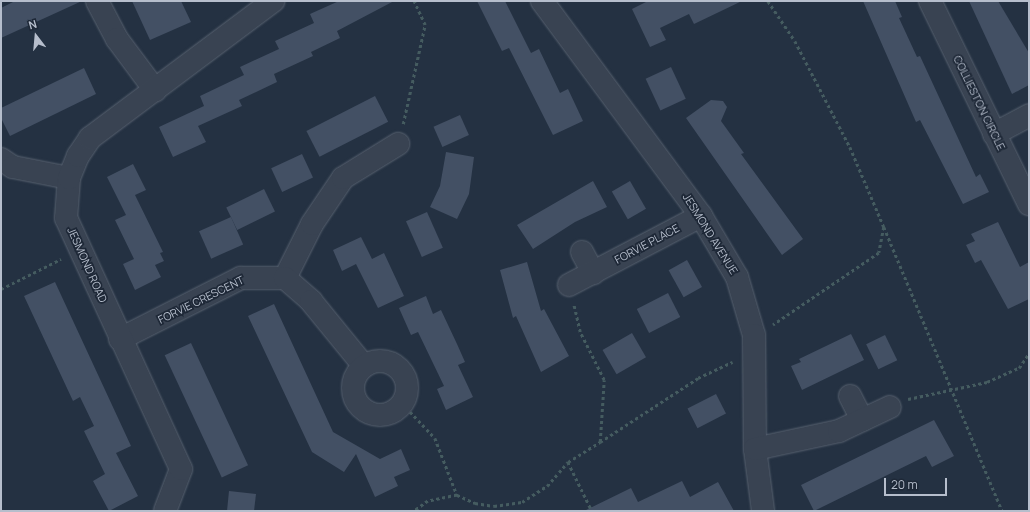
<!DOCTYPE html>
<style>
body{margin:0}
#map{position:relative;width:1030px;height:512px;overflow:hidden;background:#243142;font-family:Manrope,sans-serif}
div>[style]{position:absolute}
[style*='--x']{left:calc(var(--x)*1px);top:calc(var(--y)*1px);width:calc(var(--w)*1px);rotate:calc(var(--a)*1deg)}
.building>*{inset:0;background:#435064;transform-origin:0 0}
.path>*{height:2.5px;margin-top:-1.25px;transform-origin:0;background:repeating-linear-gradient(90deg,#455c60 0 3px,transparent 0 6px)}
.roads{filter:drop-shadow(0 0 1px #57616f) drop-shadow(0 0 1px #57616f)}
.street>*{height:22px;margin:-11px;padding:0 11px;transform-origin:11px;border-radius:11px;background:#394352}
.street>.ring{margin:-11px;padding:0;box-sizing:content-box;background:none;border:22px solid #394352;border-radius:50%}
span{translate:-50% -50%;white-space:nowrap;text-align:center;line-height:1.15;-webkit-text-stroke:3.5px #1e2837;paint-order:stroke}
.street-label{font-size:11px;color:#b6becc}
.frame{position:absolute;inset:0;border:2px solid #b6becc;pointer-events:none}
.north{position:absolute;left:16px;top:16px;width:40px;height:40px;-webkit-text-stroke:3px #1e2837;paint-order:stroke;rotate:344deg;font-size:11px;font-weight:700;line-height:16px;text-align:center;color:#b6becc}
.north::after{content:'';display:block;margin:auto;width:14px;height:18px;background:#b6becc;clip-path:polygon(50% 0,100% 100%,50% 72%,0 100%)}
.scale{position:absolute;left:884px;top:478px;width:63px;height:18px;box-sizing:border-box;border:2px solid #b6becc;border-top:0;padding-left:5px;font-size:12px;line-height:14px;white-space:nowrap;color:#b6becc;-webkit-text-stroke:3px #1e2837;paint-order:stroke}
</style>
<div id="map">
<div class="building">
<div style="clip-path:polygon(15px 1px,82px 1px,1px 38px,1px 8px)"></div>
<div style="clip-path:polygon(132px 1px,181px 1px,191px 22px,150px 40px)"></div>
<div style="clip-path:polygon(339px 1px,394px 1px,337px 31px,340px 38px,311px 52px,313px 56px,274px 74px,277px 82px,239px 100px,242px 106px,198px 126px,206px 142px,173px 157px,159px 127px,204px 106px,200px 96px,244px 75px,240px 67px,279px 49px,275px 41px,314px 23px,310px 14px)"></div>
<div style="clip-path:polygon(477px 1px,505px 1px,531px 53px,539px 49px,560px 93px,568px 89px,583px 121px,553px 135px,509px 48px,502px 51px)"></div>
<div style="clip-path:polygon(648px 1px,742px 1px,694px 24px,689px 14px,660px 28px,666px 40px,650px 47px,632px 9px)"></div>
<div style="clip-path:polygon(863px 1px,895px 1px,902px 17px,899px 18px,917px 57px,920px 56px,976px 177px,980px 174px,989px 192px,963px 204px,920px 120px,916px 122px)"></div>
<div style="clip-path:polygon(969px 1px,998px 1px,1029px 53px,1029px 85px,1012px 94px)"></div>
<div style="left:671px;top:67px;width:35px;height:28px;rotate:65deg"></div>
<div style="clip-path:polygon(84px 68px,96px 94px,10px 136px,1px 118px,1px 108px)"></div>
<div style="left:375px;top:96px;width:29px;height:77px;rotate:63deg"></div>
<div style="clip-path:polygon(711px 100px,723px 101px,727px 107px,721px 121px,744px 153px,741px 154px,803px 239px,782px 255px,686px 118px)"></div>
<div style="left:460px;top:115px;width:22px;height:29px;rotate:66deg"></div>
<div style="clip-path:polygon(446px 152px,474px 157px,469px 194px,457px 219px,430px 207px,440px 186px)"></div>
<div style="left:302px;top:154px;width:26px;height:34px;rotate:65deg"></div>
<div style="clip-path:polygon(133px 164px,146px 190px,135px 195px,163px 252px,160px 253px,164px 261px,155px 265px,161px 277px,135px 290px,123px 264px,134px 259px,115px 220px,126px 215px,107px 177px)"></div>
<div style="clip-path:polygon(593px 181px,607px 207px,575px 222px,533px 249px,517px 225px)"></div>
<div style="left:630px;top:181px;width:32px;height:21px;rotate:60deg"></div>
<div style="left:264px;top:189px;width:25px;height:42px;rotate:64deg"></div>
<div style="left:427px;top:212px;width:39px;height:23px;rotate:66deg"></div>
<div style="left:231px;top:217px;width:30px;height:35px;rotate:66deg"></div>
<div style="clip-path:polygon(998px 222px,1020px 267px,1029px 262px,1029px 299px,1008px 309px,981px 260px,975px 263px,966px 245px,975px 241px,971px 234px)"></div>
<div style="clip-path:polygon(361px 237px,372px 259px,384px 253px,404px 296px,378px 308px,356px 264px,342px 271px,333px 250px)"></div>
<div style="left:687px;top:260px;width:31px;height:21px;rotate:61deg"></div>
<div style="clip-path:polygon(527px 262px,541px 311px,544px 309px,569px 356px,541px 372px,516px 316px,513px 318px,500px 270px)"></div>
<div style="clip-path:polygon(55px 282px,131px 446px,116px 453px,138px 496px,109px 511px,93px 481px,105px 474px,84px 431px,94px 426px,80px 397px,73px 401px,24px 296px)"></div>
<div style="left:668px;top:293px;width:27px;height:35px;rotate:63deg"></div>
<div style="clip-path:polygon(426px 296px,433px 314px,441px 310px,457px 344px,465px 362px,458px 365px,473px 397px,446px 410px,437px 389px,444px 386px,418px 332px,411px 335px,399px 308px)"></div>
<div style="clip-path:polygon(274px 304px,333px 432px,380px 459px,401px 449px,410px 470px,394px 477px,398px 486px,375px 497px,356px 454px,344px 472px,312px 452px,248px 316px)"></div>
<div style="left:632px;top:333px;width:28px;height:34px;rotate:60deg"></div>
<div style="clip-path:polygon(851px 334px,864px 360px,802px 390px,791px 366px,801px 362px,799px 359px)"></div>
<div style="left:885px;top:335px;width:28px;height:21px;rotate:64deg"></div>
<div style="left:191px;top:343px;width:135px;height:29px;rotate:65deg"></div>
<div style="left:716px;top:394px;width:22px;height:32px;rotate:63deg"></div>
<div style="clip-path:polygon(934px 420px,954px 456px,932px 467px,926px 456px,814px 511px,801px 485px)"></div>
<div style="clip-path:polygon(682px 481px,690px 497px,718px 482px,734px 511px,584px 511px,631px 488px,638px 502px)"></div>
<div style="clip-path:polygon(229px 491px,256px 494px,254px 511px,227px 511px)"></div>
</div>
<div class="path">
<div style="--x:768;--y:1;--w:48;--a:56"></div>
<div style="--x:795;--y:41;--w:119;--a:62.6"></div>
<div style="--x:850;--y:147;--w:87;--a:67"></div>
<div style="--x:884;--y:227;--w:26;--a:101"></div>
<div style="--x:879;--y:253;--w:128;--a:145.8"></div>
<div style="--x:403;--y:124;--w:101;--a:-77.5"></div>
<div style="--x:425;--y:25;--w:26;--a:-115"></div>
<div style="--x:884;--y:227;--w:308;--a:67.4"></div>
<div style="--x:1;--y:289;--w:67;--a:-26.6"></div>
<div style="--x:908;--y:399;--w:81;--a:-12.1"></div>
<div style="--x:987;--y:382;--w:35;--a:-24"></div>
<div style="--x:1019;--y:368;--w:18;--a:-56"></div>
<div style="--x:402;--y:403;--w:48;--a:46.7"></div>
<div style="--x:435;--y:438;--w:61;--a:68.9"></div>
<div style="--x:457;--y:495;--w:30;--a:168"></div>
<div style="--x:428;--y:501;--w:17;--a:144"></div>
<div style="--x:600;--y:442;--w:117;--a:-33.1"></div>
<div style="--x:698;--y:378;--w:38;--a:-25"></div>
<div style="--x:568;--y:462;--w:55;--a:63.9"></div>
<div style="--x:457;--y:495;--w:20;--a:24"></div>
<div style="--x:475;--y:503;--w:19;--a:9"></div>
<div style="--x:494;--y:506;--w:28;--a:-8"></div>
<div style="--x:522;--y:502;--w:30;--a:-33"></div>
<div style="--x:547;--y:486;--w:32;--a:-49"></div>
<div style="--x:568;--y:462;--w:38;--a:-32"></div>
<div style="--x:600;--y:442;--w:62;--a:-86.3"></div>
<div style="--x:604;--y:380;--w:54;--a:-116.6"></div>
<div style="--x:580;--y:332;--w:28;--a:-103"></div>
</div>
<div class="roads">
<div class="street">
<div style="--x:97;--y:1;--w:43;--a:62.2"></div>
<div style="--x:117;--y:39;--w:64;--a:53.3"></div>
<div style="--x:542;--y:1;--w:267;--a:53.5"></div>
<div style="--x:701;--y:216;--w:71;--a:59.5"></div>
<div style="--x:737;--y:277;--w:60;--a:73.7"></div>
<div style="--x:754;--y:335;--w:114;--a:89.5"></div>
<div style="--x:755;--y:449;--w:63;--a:82.6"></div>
<div style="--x:930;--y:1;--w:226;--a:64"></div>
<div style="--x:994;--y:134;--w:40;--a:-28"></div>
<div style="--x:1;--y:159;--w:14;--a:34"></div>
<div style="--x:13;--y:167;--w:57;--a:11.1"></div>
<div style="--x:582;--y:252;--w:24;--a:62"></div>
<div style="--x:285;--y:278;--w:60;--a:-63.4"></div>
<div style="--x:312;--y:224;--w:55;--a:-56"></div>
<div style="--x:343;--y:178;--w:65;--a:-31.7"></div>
<div style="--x:569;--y:285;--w:149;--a:-27.6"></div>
<div style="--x:120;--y:339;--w:136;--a:-26.8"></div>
<div style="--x:241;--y:278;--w:44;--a:0"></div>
<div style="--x:285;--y:278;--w:35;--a:41"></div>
<div style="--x:311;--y:301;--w:84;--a:50.8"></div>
<div class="ring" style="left:353px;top:361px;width:32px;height:32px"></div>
<div style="--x:850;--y:396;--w:27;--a:63"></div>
<div style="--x:755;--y:449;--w:86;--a:-12.1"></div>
<div style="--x:839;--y:431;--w:56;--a:-25.2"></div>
<div style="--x:165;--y:511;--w:45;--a:-69.1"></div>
<div style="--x:181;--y:469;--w:276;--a:-114.6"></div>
<div style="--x:66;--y:218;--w:40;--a:-85.7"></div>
<div style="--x:69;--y:178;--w:24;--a:-68"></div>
<div style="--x:78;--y:156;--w:22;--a:-56"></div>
<div style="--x:90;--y:138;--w:229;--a:-36.8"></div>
</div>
</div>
<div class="street-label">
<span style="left:979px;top:103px;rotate:64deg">COLLIESTON CIRCLE</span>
<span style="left:710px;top:234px;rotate:58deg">JESMOND AVENUE</span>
<span style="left:647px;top:244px;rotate:-28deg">FORVIE PLACE</span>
<span style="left:87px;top:265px;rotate:66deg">JESMOND ROAD</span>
<span style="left:201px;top:300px;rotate:-26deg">FORVIE CRESCENT</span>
</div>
<div class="frame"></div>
<div class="north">N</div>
<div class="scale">20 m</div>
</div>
